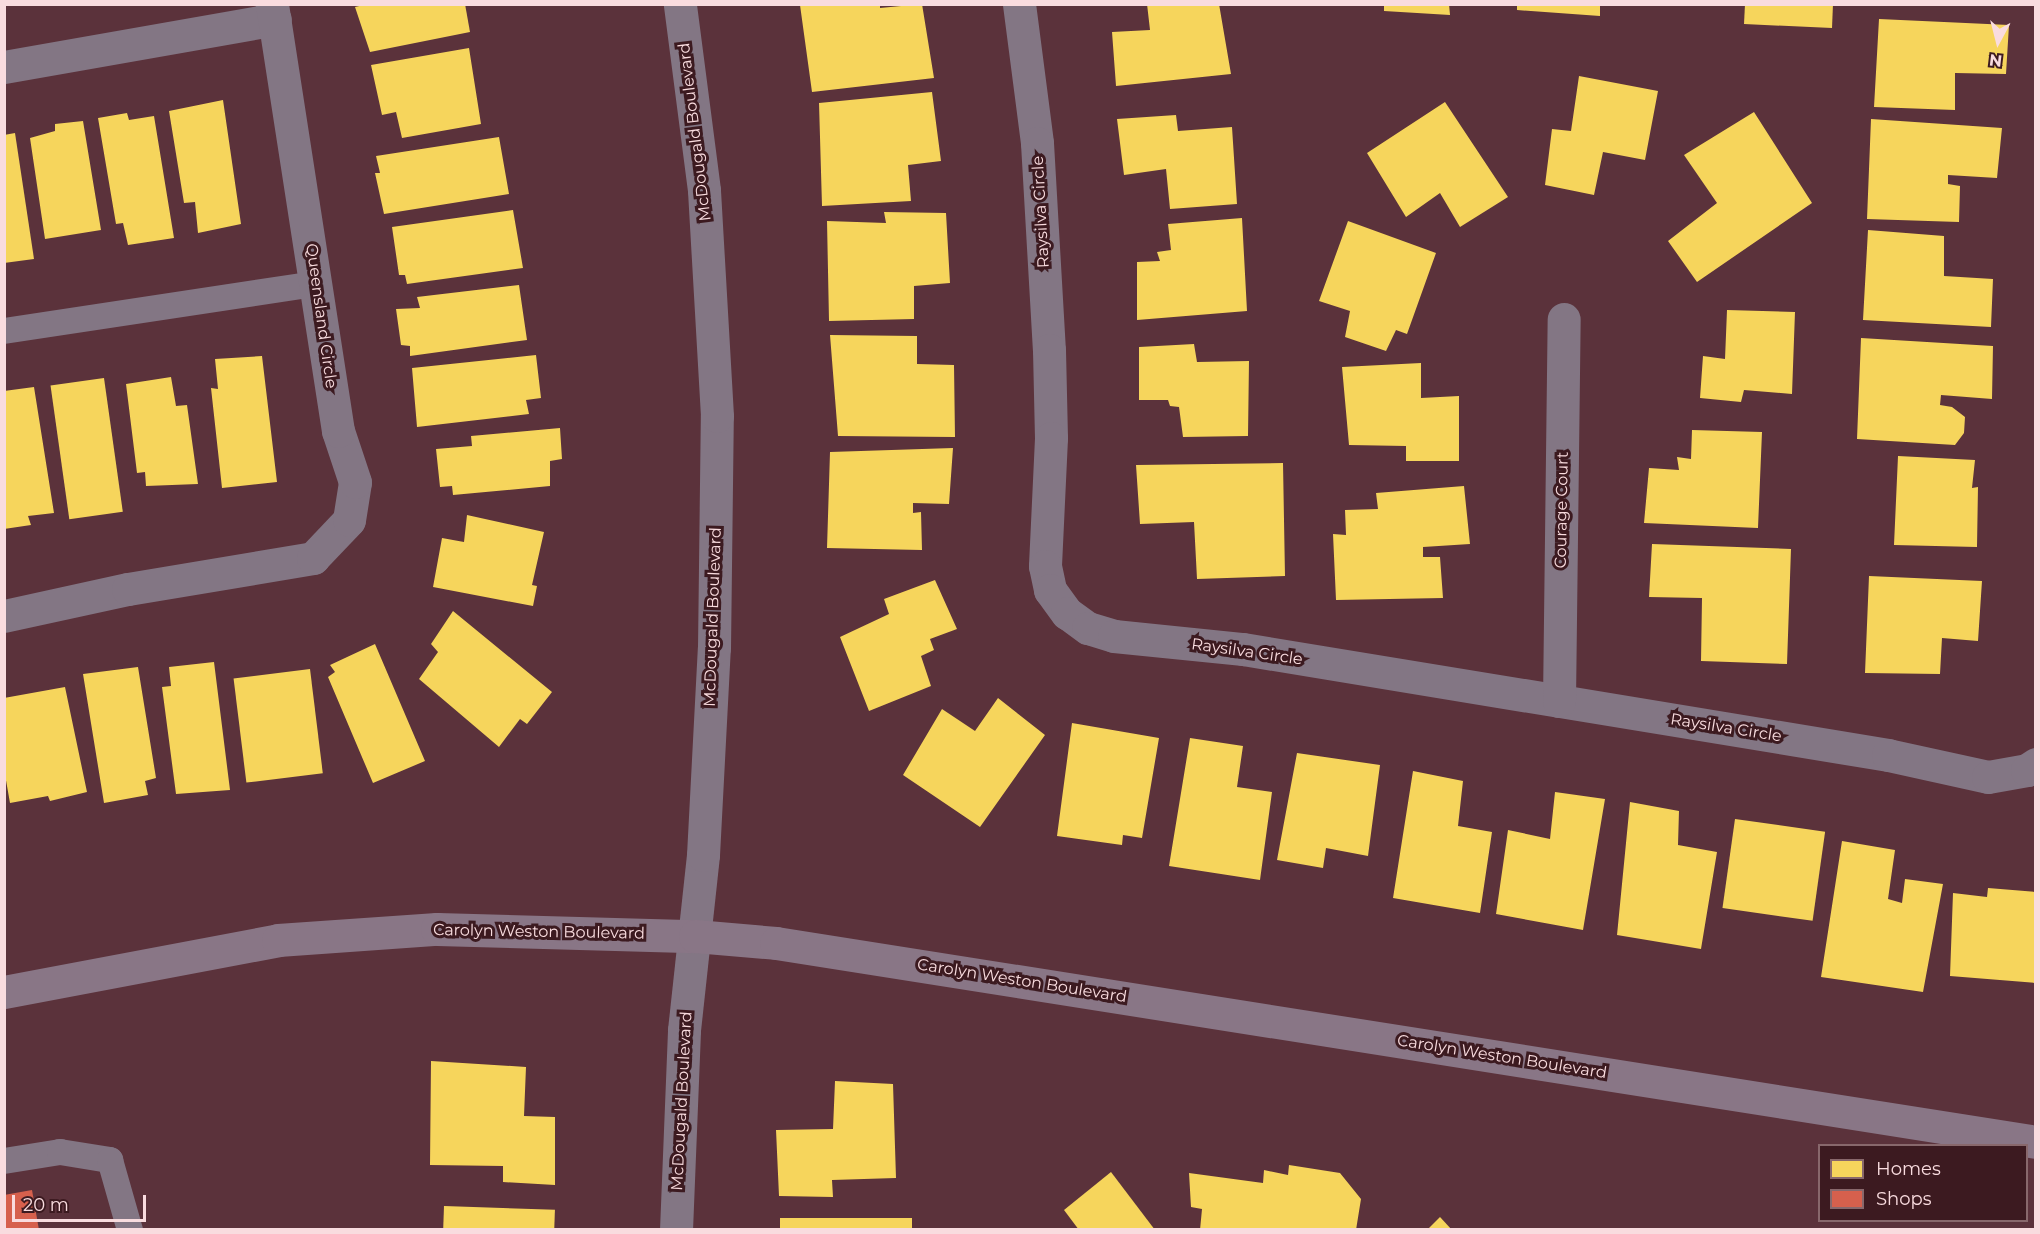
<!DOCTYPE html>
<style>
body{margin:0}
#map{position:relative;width:2040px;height:1234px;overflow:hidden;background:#5b323b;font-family:Montserrat,sans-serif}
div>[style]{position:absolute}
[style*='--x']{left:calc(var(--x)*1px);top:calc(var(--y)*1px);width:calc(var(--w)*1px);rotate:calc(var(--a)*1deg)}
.homes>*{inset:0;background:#f6d55c;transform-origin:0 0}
.shops>*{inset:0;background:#d6604d}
.lane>*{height:26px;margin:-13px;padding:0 13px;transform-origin:13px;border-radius:13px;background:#837684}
.street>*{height:33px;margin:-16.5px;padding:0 16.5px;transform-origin:16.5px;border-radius:16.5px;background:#837684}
.secondary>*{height:33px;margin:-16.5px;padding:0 16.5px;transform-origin:16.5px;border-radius:16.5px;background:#897686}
span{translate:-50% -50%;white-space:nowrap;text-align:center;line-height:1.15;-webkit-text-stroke:6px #3c1a20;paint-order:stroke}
.street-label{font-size:16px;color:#f9dcdf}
.frame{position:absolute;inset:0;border:6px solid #f9dcdf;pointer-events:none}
.legend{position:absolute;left:1818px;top:1144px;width:210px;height:78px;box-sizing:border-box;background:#3c1a20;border:2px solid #88686c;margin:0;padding:8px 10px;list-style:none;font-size:18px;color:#f9dcdf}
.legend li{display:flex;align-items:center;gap:12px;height:30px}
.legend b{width:30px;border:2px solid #88686c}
.north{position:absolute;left:1968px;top:12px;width:60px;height:60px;-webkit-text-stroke:4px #3c1a20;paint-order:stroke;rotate:187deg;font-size:16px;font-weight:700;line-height:24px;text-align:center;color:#f9dcdf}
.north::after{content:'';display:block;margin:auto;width:21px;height:27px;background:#f9dcdf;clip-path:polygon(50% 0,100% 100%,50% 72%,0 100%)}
.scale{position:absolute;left:12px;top:1195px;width:134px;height:27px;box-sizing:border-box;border:3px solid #f9dcdf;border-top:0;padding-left:8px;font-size:18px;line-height:21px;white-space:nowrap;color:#f9dcdf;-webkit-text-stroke:4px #3c1a20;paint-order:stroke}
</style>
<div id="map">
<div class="homes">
<div style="clip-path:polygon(368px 4px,465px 4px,470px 32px,370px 52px,355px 7px)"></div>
<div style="clip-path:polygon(922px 4px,934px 78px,812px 92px,800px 5px,880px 5px,880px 8px)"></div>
<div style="clip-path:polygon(1147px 4px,1219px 4px,1231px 74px,1116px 86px,1112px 32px,1150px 30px)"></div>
<div style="clip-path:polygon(1384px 4px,1449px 4px,1450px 15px,1384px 11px)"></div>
<div style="clip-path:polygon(1745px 4px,1833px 4px,1832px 28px,1744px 24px)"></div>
<div style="clip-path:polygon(1517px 5px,1600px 5px,1600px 16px,1517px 10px)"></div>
<div style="clip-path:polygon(1879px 19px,2009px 25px,2006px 74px,1955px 73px,1955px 110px,1874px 107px)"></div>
<div style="clip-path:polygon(469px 48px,481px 124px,402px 138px,396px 112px,382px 115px,371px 65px)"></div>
<div style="clip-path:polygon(1579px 76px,1658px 91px,1645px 160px,1603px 152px,1594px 195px,1545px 185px,1552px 129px,1571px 131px)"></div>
<div style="clip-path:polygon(932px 92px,941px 161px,908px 165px,911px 201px,822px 206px,819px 103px)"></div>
<div style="clip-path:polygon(223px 100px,241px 224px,198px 233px,195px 202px,184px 203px,169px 111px)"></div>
<div style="clip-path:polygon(1445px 102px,1508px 197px,1460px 227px,1440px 193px,1406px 217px,1367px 153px)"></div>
<div style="clip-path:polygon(1754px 112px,1812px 203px,1697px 282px,1668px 241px,1717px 203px,1684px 155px)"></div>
<div style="clip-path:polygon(127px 113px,129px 120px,154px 116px,174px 238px,128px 245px,123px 223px,116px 224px,98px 118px)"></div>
<div style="clip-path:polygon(1176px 115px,1178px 131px,1232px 127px,1237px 204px,1170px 209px,1166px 169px,1124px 175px,1117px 119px)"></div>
<div style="clip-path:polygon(1871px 119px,2002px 128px,1997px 178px,1948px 175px,1948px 184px,1960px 186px,1959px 222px,1867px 219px)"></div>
<div style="clip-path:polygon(83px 121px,101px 230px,45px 239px,30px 138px,55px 131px,55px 124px)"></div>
<div style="clip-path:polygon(15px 133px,34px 259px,4px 263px,4px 135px)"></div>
<div style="clip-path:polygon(499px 137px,509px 194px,384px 214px,375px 173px,380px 173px,376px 156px)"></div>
<div style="clip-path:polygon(513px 210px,523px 268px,407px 284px,405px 275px,399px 275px,392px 227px)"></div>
<div style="clip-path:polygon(884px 212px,946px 213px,950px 283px,914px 286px,914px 319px,829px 321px,827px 221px,886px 223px)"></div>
<div style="clip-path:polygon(1242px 218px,1247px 311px,1137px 320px,1137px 262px,1160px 261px,1157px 252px,1171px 250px,1168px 224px)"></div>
<div style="clip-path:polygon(1348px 221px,1436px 253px,1407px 334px,1396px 330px,1386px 351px,1345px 337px,1350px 311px,1319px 301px)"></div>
<div style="clip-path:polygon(1868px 230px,1944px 236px,1944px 276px,1993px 279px,1991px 327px,1863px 320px)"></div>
<div style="clip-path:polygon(519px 285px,527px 340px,410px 356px,410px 346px,401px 345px,396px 309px,420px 308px,417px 297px)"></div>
<div style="clip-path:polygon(1727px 310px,1795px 312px,1792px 394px,1744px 390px,1741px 402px,1700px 398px,1703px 356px,1725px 359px)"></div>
<div style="clip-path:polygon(830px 335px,917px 336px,917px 364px,954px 365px,955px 437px,838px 436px)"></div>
<div style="clip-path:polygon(1861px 338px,1993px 346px,1992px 399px,1941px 395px,1940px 405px,1952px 407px,1965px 417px,1964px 433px,1955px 445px,1857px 439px)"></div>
<div style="clip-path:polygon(1194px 344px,1197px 362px,1249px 361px,1248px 436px,1183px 437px,1179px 407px,1170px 406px,1168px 400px,1139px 400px,1139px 347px)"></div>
<div style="clip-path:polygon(536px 355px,541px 398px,526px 400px,529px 414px,417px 427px,412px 368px)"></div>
<div style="clip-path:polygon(262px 356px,277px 482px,222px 488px,211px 388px,218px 389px,215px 359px)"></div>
<div style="clip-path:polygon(1421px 363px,1421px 398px,1459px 396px,1459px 461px,1406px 461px,1406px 446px,1349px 445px,1342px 367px)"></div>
<div style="clip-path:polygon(171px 377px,176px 406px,187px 405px,198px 484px,146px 486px,145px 472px,137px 473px,126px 384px)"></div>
<div style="left:104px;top:378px;width:135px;height:54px;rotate:82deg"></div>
<div style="clip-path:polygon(34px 387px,54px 513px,28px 516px,31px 525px,4px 529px,4px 391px)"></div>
<div style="clip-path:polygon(560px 428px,562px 459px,550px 461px,550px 486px,453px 495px,452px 486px,440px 487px,436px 449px,472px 446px,471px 436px)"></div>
<div style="clip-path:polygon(1692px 430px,1762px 432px,1758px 528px,1644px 523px,1649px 468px,1679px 470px,1677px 457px,1691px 459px)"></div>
<div style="clip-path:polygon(953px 448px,949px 504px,913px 503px,913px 513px,921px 512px,922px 550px,827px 548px,830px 452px)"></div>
<div style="clip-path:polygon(1898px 456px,1975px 460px,1972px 488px,1978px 487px,1977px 547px,1894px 545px)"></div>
<div style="clip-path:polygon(1283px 463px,1285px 576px,1197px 579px,1194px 522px,1140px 524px,1136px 465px)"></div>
<div style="clip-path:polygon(1464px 486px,1470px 544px,1423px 547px,1423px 557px,1440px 557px,1443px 598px,1336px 600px,1333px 534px,1346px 535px,1345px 510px,1378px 509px,1376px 493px)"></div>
<div style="clip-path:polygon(467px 515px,544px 532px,532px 585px,537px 586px,533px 606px,433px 587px,442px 538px,464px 542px)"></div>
<div style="clip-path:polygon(1652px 544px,1791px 549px,1787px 664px,1701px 661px,1702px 598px,1649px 597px)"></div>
<div style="clip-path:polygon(1869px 576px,1982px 581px,1978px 641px,1942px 638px,1940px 674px,1865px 673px)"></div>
<div style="clip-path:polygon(935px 580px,957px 629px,930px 639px,934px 650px,921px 656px,931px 686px,869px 711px,840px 637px,889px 614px,884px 599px)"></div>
<div style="clip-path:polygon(453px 611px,552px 692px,527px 724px,520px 719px,499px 747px,419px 679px,438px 652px,431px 644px)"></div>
<div style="clip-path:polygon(375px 644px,425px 761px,373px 783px,328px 677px,335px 672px,330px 665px)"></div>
<div style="clip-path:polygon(214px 662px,230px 790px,176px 794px,162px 687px,171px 686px,169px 667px)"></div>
<div style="clip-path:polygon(138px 667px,156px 778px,145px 781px,148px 795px,104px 803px,83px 674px)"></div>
<div style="left:310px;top:669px;width:105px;height:77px;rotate:83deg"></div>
<div style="clip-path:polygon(65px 687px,87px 792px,50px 801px,48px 796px,10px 803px,4px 769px,4px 698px)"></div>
<div style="clip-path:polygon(998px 698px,1045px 735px,980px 827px,903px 775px,942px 709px,975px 731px)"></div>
<div style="clip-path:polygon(1072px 723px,1159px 738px,1142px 838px,1123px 835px,1122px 845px,1057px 836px)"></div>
<div style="clip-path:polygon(1190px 738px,1243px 746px,1237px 787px,1272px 792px,1260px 880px,1169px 866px)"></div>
<div style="clip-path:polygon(1297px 753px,1380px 765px,1368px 856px,1326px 848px,1323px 868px,1277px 860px)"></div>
<div style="clip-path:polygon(1413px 771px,1463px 781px,1458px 826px,1492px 832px,1480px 913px,1393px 898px)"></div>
<div style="clip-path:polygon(1555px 792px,1605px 799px,1583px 930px,1496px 914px,1508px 830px,1550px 839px)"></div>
<div style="clip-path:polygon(1630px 802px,1679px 811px,1678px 845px,1717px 852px,1701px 949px,1617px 935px)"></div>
<div style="left:1735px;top:819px;width:91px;height:90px;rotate:8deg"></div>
<div style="clip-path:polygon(1842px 841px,1895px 850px,1888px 899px,1902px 903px,1905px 879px,1943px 884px,1923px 992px,1821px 977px)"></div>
<div style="clip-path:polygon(1988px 888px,2036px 892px,2036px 983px,1950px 976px,1953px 893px,1987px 897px)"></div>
<div style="clip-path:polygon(431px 1061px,526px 1067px,524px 1116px,555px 1117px,555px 1185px,503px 1182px,503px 1166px,430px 1165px)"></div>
<div style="clip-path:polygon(835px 1081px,893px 1084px,896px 1178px,832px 1180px,833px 1197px,779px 1196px,776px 1130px,833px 1129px)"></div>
<div style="clip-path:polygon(1289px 1165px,1340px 1173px,1361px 1199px,1356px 1230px,1200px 1230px,1202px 1209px,1191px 1207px,1189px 1173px,1263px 1183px,1264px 1170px,1288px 1175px)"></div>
<div style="clip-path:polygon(1111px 1172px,1155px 1230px,1079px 1230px,1064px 1210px)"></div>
<div style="left:444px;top:1206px;width:111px;height:24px;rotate:2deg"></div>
<div style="clip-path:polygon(1440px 1217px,1452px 1230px,1427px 1230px)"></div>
<div style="left:780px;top:1218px;width:132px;height:12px"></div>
</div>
<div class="shops">
<div style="clip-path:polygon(32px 1190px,39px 1230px,4px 1230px,4px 1195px)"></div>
</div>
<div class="lane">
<div style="--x:4;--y:331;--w:316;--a:-8.6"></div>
<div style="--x:4;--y:1161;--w:57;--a:-9.1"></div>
<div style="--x:60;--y:1152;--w:51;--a:9.1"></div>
<div style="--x:110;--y:1160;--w:73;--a:74.1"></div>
</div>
<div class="street">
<div style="--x:1019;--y:4;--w:140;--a:82.6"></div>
<div style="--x:1037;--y:143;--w:207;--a:86.7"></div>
<div style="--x:1049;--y:350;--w:88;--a:88.7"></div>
<div style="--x:1051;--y:438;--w:128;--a:92.7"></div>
<div style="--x:1045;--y:566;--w:25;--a:78"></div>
<div style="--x:1050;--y:590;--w:29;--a:54"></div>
<div style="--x:1067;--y:613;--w:26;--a:36"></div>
<div style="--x:1088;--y:628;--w:27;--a:17"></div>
<div style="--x:1114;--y:636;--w:130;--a:5.8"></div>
<div style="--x:1243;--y:649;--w:654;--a:9.33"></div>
<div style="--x:1888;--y:755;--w:102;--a:12.4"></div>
<div style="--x:1988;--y:777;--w:40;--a:-10"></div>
<div style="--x:2027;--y:770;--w:11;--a:-34"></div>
<div style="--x:4;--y:67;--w:275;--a:-10"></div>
<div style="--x:4;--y:616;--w:127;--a:-12.3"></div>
<div style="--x:128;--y:589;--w:188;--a:-9.5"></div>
<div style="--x:313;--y:558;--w:52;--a:-46.5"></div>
<div style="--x:349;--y:520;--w:38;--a:-81"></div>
<div style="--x:355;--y:482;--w:54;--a:-108.4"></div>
<div style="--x:338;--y:431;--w:432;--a:-98.8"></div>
<div style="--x:1559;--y:701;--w:382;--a:-89.3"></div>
<div style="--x:676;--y:1230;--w:200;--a:-87.7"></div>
<div style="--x:684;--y:1030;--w:176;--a:-83.8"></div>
<div style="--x:703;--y:855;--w:207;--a:-87"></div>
<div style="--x:714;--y:648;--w:232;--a:-89.3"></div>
<div style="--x:717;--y:416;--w:226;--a:-93.3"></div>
<div style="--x:704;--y:190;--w:188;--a:-97.4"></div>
</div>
<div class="secondary">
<div style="--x:4;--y:992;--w:279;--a:-10.7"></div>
<div style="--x:278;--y:940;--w:159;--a:-4"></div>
<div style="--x:437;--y:929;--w:258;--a:1.6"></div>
<div style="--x:695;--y:936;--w:81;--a:4.9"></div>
<div style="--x:776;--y:943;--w:1276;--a:8.97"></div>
</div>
<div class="street-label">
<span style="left:695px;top:132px;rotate:-97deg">McDougald Boulevard</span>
<span style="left:1041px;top:212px;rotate:-93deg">Raysilva Circle</span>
<span style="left:321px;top:316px;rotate:82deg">Queensland Circle</span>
<span style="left:1562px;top:510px;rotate:-89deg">Courage Court</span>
<span style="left:713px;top:617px;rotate:-88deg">McDougald Boulevard</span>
<span style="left:1247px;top:652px;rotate:8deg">Raysilva Circle</span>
<span style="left:1726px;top:728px;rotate:9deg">Raysilva Circle</span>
<span style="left:539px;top:932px;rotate:1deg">Carolyn Weston Boulevard</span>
<span style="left:1022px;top:981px;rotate:9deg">Carolyn Weston Boulevard</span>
<span style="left:1502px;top:1057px;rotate:9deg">Carolyn Weston Boulevard</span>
<span style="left:682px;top:1101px;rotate:-87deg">McDougald Boulevard</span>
</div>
<div class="frame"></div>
<ul class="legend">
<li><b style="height:16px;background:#f6d55c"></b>Homes</li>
<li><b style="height:16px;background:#d6604d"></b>Shops</li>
</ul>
<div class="north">N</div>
<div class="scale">20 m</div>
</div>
